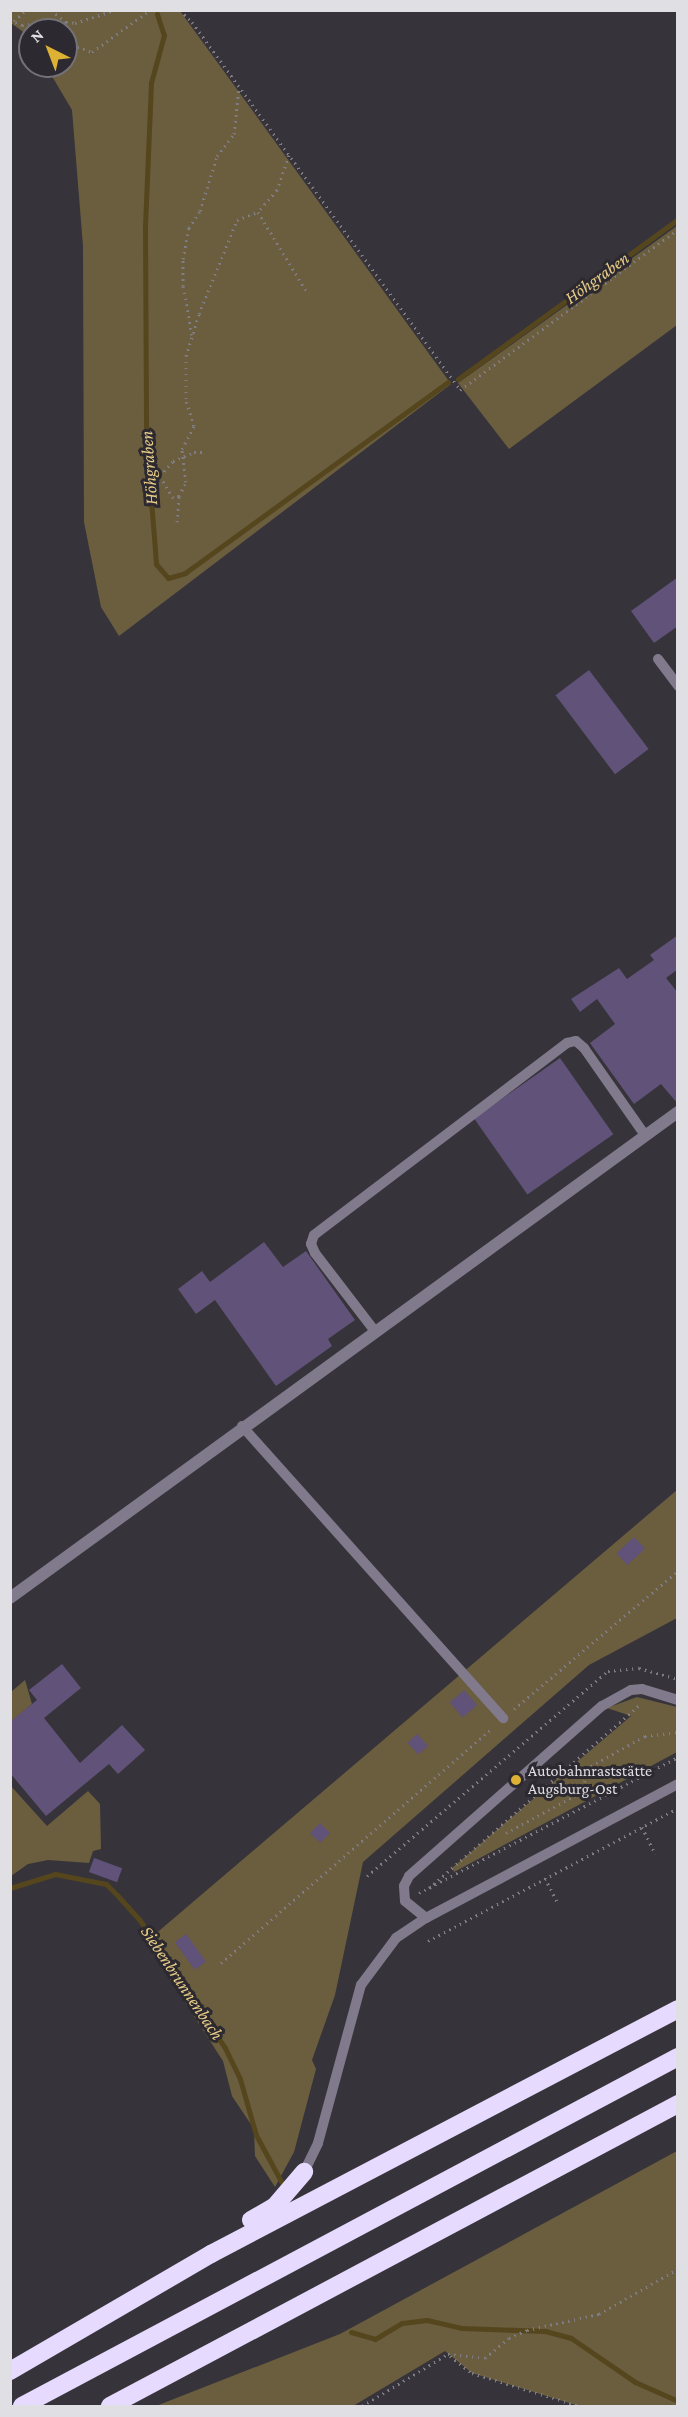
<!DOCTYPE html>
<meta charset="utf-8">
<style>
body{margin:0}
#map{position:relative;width:688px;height:2417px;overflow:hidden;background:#36343a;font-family:"Crimson Pro",serif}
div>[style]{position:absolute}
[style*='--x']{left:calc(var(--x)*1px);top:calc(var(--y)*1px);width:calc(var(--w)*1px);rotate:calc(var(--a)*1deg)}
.green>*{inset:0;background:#6b5e3f}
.stream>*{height:5px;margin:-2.5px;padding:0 2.5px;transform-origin:2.5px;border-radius:2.5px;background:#55461d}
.building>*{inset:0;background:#605278;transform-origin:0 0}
.path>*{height:3px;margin-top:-1.5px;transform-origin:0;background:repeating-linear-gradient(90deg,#7f7d83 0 1.5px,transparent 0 6px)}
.lane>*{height:10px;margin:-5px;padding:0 5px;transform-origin:5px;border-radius:5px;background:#807a8c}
.street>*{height:12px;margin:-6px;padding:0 6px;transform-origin:6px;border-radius:6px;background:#807a8c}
.highway>*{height:18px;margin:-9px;padding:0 9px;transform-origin:9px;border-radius:9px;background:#e6dafe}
.dots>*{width:16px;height:16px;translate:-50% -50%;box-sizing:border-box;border:3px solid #2c2a30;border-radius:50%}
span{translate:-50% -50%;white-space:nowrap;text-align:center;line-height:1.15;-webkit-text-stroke:6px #2c2a30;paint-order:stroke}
.poi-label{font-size:16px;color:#e0dfe3}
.left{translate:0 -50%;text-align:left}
.water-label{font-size:18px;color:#e7cb87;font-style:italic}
.frame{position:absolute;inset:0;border:12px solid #e0dfe3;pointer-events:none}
.north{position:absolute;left:18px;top:18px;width:60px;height:60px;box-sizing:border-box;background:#2c2a30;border:2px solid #747278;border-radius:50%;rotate:318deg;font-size:16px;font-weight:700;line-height:24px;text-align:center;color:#e0dfe3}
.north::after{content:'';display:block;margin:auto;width:21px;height:27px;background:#ddb133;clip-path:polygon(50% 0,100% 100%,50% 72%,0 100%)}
</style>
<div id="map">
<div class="green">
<div style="clip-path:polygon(10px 11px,180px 11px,451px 384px,119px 636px,101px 607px,84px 522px,83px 246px,72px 110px,46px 66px,66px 66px,66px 30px,30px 30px,30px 37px,11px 23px)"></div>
<div style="clip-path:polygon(677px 226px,677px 325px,509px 449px,458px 383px)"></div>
<div style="clip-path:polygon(677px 1490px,677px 1618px,589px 1665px,363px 1862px,335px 1995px,312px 2060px,316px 2069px,294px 2152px,275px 2187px,255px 2156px,254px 2129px,232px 2096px,223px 2061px,146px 1942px)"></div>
<div style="clip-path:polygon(25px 1680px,32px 1704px,11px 1722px,11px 1692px)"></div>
<div style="clip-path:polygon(637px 1697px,677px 1707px,677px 1752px,454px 1872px,452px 1868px,631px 1716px,607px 1708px)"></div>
<div style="clip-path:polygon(10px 1785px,47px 1826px,88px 1791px,100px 1804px,101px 1849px,93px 1851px,89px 1863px,48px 1860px,28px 1864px,11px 1876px)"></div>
<div style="clip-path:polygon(677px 2151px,677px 2406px,579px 2406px,472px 2373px,445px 2351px,353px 2406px,156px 2406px,340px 2334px)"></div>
</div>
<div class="stream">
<div style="--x:157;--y:14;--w:22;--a:72"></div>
<div style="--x:164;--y:35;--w:50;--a:105.2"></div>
<div style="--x:151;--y:83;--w:143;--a:92.4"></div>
<div style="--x:145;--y:226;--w:210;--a:89.7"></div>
<div style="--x:146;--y:436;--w:128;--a:85.5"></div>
<div style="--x:156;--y:564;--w:18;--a:49"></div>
<div style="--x:168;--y:578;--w:18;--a:-16"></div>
<div style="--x:185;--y:573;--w:325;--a:-36"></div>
<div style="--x:458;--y:379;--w:272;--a:-36"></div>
<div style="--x:10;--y:1888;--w:47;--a:-17.3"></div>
<div style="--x:55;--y:1874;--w:52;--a:11.1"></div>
<div style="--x:106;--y:1884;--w:17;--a:45"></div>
<div style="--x:118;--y:1896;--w:31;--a:48"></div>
<div style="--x:139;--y:1919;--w:155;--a:56.3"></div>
<div style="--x:225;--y:2048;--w:34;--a:64"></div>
<div style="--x:240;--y:2079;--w:58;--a:74.1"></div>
<div style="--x:256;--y:2135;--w:55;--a:61.6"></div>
<div style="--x:351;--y:2332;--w:25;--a:16"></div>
<div style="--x:375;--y:2339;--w:31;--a:-31"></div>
<div style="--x:402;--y:2323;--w:25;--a:-7"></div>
<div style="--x:427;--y:2320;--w:35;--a:13"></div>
<div style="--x:461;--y:2328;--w:84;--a:2"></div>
<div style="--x:545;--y:2331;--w:27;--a:15"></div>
<div style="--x:571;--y:2338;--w:78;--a:34.5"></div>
<div style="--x:635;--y:2382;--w:47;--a:23.8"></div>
</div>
<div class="building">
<div style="clip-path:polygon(678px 577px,678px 626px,654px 643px,631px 611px)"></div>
<div style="left:589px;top:670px;width:99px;height:42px;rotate:53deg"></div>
<div style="clip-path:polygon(678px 935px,678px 969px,666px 978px,678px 993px,678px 1104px,661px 1084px,634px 1104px,590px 1043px,615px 1024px,597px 999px,580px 1012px,571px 999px,619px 968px,627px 979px,654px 960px,650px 955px)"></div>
<div style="left:560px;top:1058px;width:93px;height:105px;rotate:55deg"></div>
<div style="clip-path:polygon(264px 1242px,283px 1267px,306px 1251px,355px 1320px,328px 1339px,332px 1346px,276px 1386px,215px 1300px,196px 1314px,178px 1289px,202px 1271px,210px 1282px)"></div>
<div style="left:634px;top:1537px;width:16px;height:24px;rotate:47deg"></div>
<div style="clip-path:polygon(62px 1664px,81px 1688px,44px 1718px,80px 1763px,122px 1725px,145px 1750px,118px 1774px,109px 1764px,46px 1816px,10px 1773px,10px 1722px,37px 1700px,29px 1690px)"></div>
<div style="left:464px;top:1690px;width:20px;height:19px;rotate:49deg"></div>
<div style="left:417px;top:1734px;width:16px;height:13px;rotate:47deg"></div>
<div style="left:320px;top:1823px;width:14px;height:14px;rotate:45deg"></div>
<div style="left:94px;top:1858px;width:30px;height:15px;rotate:20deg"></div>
<div style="left:186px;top:1934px;width:34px;height:14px;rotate:54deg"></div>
</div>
<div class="path">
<div style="--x:51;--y:10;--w:19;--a:39"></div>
<div style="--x:66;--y:22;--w:9;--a:6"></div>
<div style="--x:75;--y:23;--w:42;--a:-18"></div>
<div style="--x:180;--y:10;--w:17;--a:45"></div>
<div style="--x:192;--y:22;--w:455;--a:53.9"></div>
<div style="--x:460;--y:390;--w:271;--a:-36.4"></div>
<div style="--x:10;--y:20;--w:13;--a:23"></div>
<div style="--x:22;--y:25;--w:17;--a:-7"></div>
<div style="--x:39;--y:23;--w:13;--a:32"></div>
<div style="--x:14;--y:21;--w:16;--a:-43"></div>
<div style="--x:41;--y:23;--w:25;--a:-2"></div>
<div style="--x:66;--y:43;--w:28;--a:19"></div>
<div style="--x:92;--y:52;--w:72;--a:-35.9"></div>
<div style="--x:289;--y:155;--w:37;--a:109"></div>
<div style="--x:277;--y:190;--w:29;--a:131"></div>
<div style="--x:258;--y:212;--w:96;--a:58.6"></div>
<div style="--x:192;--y:335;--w:50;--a:-100.4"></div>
<div style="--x:183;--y:286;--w:27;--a:-90"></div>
<div style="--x:183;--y:259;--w:32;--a:-79"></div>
<div style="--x:189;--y:228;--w:20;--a:-57"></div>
<div style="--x:200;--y:211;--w:58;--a:-72.8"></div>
<div style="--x:217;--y:156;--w:28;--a:-52"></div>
<div style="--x:234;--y:134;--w:47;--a:-83.9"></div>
<div style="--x:179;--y:496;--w:6;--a:162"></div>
<div style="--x:173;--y:498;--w:26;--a:-121"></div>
<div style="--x:160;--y:476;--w:20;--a:-49"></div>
<div style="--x:173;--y:461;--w:23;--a:-23"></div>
<div style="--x:194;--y:452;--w:11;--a:0"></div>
<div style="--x:177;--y:522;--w:26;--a:-86"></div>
<div style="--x:179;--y:496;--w:16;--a:-63"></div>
<div style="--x:186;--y:482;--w:33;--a:-97"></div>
<div style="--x:182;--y:449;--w:26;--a:-62"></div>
<div style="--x:194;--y:426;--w:28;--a:-107"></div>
<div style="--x:186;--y:399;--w:43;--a:-90"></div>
<div style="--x:186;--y:356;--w:44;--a:-72.8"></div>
<div style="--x:199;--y:314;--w:101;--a:-68"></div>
<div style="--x:237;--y:220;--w:22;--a:-21"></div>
<div style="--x:514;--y:1709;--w:214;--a:-40.1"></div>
<div style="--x:642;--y:1827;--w:30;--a:64"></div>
<div style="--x:506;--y:1833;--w:84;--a:-28.4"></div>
<div style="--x:580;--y:1793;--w:29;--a:-68"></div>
<div style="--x:591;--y:1766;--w:62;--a:-29.1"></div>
<div style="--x:645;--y:1736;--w:33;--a:-7"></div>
<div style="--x:367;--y:1876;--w:316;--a:-40.4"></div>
<div style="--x:608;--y:1671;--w:31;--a:-6"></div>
<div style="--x:639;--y:1668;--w:41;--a:15.8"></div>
<div style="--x:545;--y:1878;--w:29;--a:63"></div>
<div style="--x:429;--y:1888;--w:281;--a:-41"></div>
<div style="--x:419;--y:1893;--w:293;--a:-27.7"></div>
<div style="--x:428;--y:1941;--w:283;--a:-28"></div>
<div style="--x:221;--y:1963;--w:360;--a:-40.9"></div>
<div style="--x:450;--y:2356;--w:28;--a:38"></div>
<div style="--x:472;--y:2373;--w:112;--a:17.1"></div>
<div style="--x:362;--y:2406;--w:100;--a:-31.2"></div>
<div style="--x:448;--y:2354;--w:37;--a:6"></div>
<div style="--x:485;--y:2358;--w:31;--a:-40"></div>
<div style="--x:509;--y:2338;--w:20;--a:-24"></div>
<div style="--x:527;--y:2330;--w:74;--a:-12.5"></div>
<div style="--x:599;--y:2314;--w:91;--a:-29.7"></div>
</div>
<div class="lane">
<div style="--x:658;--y:659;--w:34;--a:53"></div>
<div style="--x:374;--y:1330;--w:97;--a:-127.5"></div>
<div style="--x:315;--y:1253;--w:10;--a:-114"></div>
<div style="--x:311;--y:1244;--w:9;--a:-72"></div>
<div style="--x:314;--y:1235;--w:318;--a:-37.2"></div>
<div style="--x:567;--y:1043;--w:9;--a:-13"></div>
<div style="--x:576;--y:1041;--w:11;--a:41"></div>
<div style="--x:584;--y:1048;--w:106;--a:55"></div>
<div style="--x:242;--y:1426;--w:392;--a:48.2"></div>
<div style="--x:426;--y:1918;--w:27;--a:-141"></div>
<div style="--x:405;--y:1901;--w:15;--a:-94"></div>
<div style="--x:404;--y:1886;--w:11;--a:-63"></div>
<div style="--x:409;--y:1876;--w:257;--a:-41.4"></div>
<div style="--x:602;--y:1706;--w:33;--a:-29"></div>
<div style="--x:631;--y:1690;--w:11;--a:-5"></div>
<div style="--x:642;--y:1689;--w:38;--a:17"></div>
<div style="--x:304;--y:2172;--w:32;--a:-64"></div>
<div style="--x:318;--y:2143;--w:164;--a:-74.8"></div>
<div style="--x:361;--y:1985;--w:59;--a:-53.3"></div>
<div style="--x:396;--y:1938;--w:36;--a:-34"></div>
<div style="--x:426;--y:1918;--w:285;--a:-28"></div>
</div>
<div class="street">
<div style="--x:10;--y:1598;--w:826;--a:-36.04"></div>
</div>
<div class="highway">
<div style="--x:251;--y:2220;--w:28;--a:-30"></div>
<div style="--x:275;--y:2206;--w:45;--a:-49.5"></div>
<div style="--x:10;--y:2371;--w:233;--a:-30.2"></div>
<div style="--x:211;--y:2254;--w:527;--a:-27.68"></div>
<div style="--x:22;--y:2406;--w:743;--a:-28.01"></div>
<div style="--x:110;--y:2406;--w:643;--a:-28"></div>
</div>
<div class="dots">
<div style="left:516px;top:1780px;background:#ddb133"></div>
</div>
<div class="poi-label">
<span class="left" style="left:528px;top:1780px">Autobahnraststätte<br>Augsburg-Ost</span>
</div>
<div class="water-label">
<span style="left:597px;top:278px;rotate:-36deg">Höhgraben</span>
<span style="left:149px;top:468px;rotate:-94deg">Höhgraben</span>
<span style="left:182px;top:1983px;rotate:56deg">Siebenbrunnenbach</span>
</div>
<div class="frame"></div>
<div class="north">N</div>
</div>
